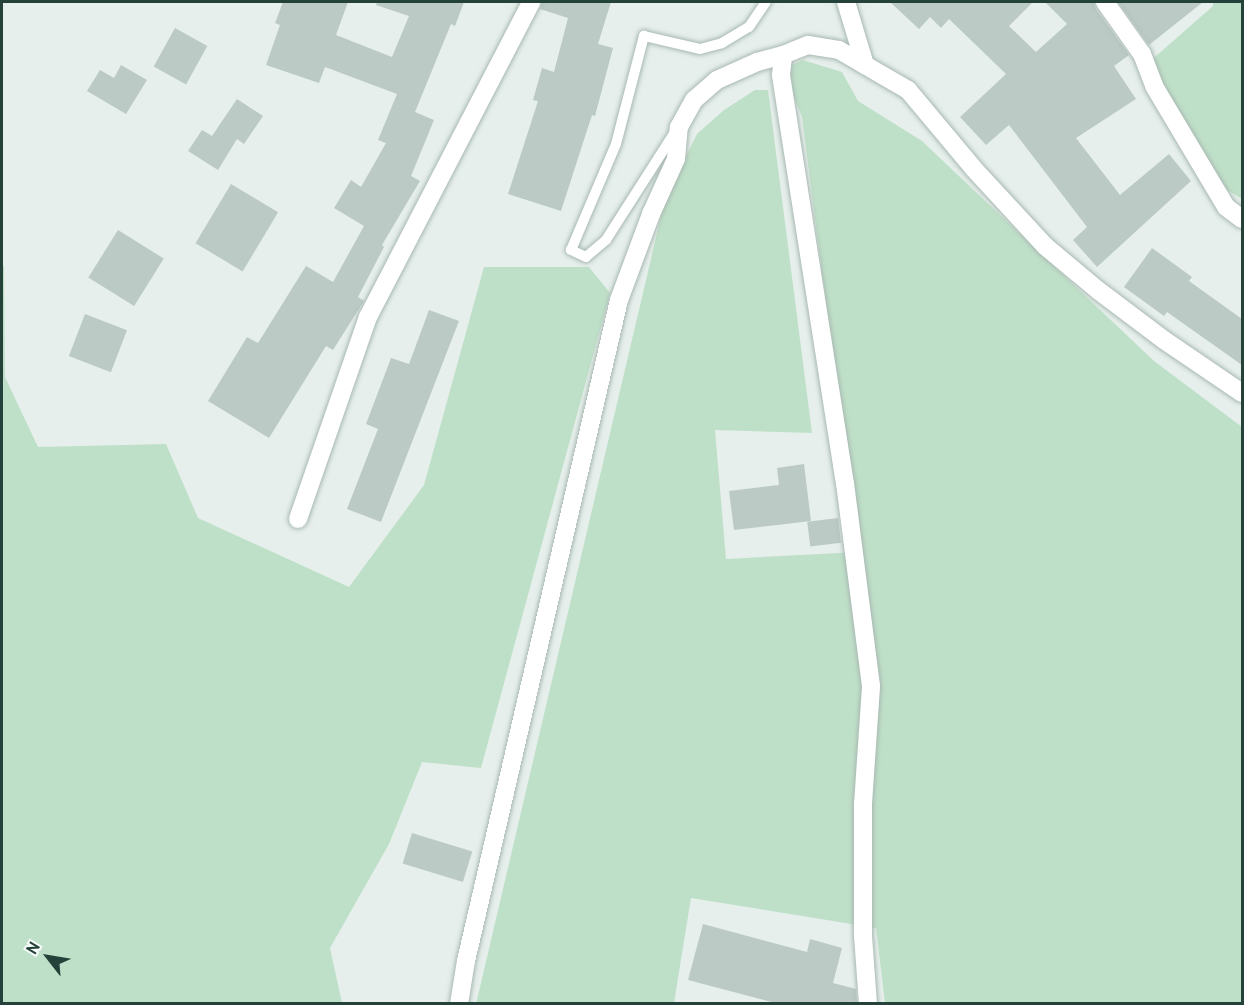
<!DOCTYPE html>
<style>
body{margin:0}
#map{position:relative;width:1244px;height:1005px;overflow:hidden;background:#e6efeb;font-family:"PT Sans",sans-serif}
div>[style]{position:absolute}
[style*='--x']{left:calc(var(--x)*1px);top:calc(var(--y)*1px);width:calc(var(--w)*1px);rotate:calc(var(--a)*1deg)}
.green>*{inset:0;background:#bfe0c8}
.building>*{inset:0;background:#bbcac4;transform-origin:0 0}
.roads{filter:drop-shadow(0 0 2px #a8b8b2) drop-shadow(0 0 2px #a8b8b2)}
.service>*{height:10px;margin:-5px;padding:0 5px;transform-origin:5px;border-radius:5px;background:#fff}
.minor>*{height:18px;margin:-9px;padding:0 9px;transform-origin:9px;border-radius:9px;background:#fff}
span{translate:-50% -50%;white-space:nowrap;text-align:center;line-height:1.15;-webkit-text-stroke:4.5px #f7fbf9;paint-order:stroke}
.frame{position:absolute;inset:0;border:3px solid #24423a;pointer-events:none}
.north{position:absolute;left:18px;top:927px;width:60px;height:60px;-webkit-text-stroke:4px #f7fbf9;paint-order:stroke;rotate:301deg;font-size:16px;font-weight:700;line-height:24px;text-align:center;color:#24423a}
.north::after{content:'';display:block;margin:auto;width:21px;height:27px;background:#24423a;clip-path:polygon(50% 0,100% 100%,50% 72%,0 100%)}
</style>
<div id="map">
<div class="green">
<div style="clip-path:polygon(1213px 2px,1242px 2px,1242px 199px,1203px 175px,1139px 71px,1213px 6px)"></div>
<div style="clip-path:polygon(803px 60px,842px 72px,858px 101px,922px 141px,1154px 361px,1242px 427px,1242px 1003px,885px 1003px,876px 928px,691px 898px,674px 1003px,476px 1004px,665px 199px,697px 134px,724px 110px,755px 90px,768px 90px,812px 433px,715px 430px,726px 559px,858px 552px,802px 117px,783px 69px)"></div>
<div style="clip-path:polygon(2px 266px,4px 266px,5px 377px,38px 447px,166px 444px,198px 518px,349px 587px,424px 485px,484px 267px,589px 267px,610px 293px,481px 768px,422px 762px,389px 844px,330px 948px,342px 1003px,2px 1003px)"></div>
</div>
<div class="building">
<div style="clip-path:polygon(283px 2px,348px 2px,336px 35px,392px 57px,409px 16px,376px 5px,377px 2px,464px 2px,455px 26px,451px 24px,415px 112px,434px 120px,411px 176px,420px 181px,382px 245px,384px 247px,358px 297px,364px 301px,333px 350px,326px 346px,269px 438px,208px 401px,247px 337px,258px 343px,306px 266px,333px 282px,364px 226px,334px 208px,351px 180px,361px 187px,386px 143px,378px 140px,397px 94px,325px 67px,319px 83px,266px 65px,280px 25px,275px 23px)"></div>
<div style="clip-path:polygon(542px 2px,611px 2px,598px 44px,613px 48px,595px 116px,592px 115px,561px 211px,508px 194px,538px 101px,533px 100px,542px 68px,554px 72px,568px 18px,540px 9px)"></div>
<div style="clip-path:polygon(890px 2px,1033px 2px,1009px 26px,1036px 52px,1067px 24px,1045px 2px,1094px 2px,1096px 9px,1129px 55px,1114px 66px,1136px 99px,1076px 138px,1120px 195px,1169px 154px,1191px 181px,1097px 267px,1073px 240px,1087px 227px,1009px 125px,986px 145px,960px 117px,1006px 74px,949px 19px,941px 28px,930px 17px,919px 29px)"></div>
<div style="clip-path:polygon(1118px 2px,1203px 2px,1149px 45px)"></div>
<div style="left:175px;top:28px;width:37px;height:44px;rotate:29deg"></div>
<div style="clip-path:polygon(121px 65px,147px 80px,126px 114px,87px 91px,100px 70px,114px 78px)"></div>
<div style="clip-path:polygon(237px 99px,263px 116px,244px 144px,237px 139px,218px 170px,188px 151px,202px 130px,212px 136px)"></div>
<div style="left:231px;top:184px;width:55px;height:69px;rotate:31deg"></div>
<div style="left:118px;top:230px;width:54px;height:56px;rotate:32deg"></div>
<div style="clip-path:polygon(1152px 248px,1192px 277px,1189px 281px,1242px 319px,1242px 365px,1167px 312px,1164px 316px,1124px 287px)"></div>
<div style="clip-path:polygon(429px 310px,459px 321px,381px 522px,347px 509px,378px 429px,366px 424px,391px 358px,409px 364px)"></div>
<div style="left:85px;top:314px;width:45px;height:45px;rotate:21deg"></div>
<div style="clip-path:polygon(804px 464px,811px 521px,734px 530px,729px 491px,779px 485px,777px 468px)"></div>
<div style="left:838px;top:518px;width:25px;height:31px;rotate:83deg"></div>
<div style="left:412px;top:833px;width:63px;height:32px;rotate:17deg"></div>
<div style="clip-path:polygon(703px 924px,807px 952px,810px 939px,842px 948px,833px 983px,856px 989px,857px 1004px,779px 1004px,688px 980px)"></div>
</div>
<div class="roads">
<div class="service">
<div style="--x:675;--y:132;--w:128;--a:122.6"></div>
<div style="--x:606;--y:240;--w:26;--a:140"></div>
<div style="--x:586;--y:257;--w:17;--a:-155"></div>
<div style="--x:571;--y:250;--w:115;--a:-67"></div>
<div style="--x:616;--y:144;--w:112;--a:-75.5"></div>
<div style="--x:644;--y:36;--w:57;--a:13.1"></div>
<div style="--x:700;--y:49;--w:23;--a:-15"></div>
<div style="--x:722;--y:43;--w:31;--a:-31"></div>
<div style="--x:749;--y:27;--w:30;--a:-56"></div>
</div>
<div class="minor">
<div style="--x:846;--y:2;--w:66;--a:73.2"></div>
<div style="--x:1105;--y:2;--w:64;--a:54.6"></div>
<div style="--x:1142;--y:54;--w:34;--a:69"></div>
<div style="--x:1154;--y:86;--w:141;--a:59.2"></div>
<div style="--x:1226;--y:207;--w:20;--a:37"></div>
<div style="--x:298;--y:519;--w:214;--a:-70.9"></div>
<div style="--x:368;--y:317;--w:355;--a:-62.6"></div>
<div style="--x:459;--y:1004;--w:44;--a:-80.8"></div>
<div style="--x:466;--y:961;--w:678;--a:-76.97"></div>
<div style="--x:619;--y:300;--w:92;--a:-69.6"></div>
<div style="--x:651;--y:214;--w:60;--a:-65.6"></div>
<div style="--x:676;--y:159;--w:32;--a:-85"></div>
<div style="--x:679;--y:127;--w:31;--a:-61"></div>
<div style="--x:694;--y:100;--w:30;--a:-41"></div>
<div style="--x:717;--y:80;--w:44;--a:-24.2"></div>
<div style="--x:757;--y:62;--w:27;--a:-15"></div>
<div style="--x:868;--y:1004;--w:68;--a:-94.2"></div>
<div style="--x:863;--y:936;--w:132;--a:-90"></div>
<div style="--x:863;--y:804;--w:118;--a:-86.1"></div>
<div style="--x:871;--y:686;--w:204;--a:-97.3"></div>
<div style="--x:845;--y:484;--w:414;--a:-98.9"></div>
<div style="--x:781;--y:75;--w:20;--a:-84"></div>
<div style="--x:783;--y:55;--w:27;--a:-22"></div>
<div style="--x:808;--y:45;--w:31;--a:9"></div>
<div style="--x:839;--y:50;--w:80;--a:30.1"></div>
<div style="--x:908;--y:90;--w:103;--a:50.1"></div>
<div style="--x:974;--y:169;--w:105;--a:47.3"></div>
<div style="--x:1045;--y:246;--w:70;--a:39.8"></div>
<div style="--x:1099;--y:291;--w:81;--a:37"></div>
<div style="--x:1164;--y:340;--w:94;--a:34.2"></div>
</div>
</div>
<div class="frame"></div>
<div class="north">N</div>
</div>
